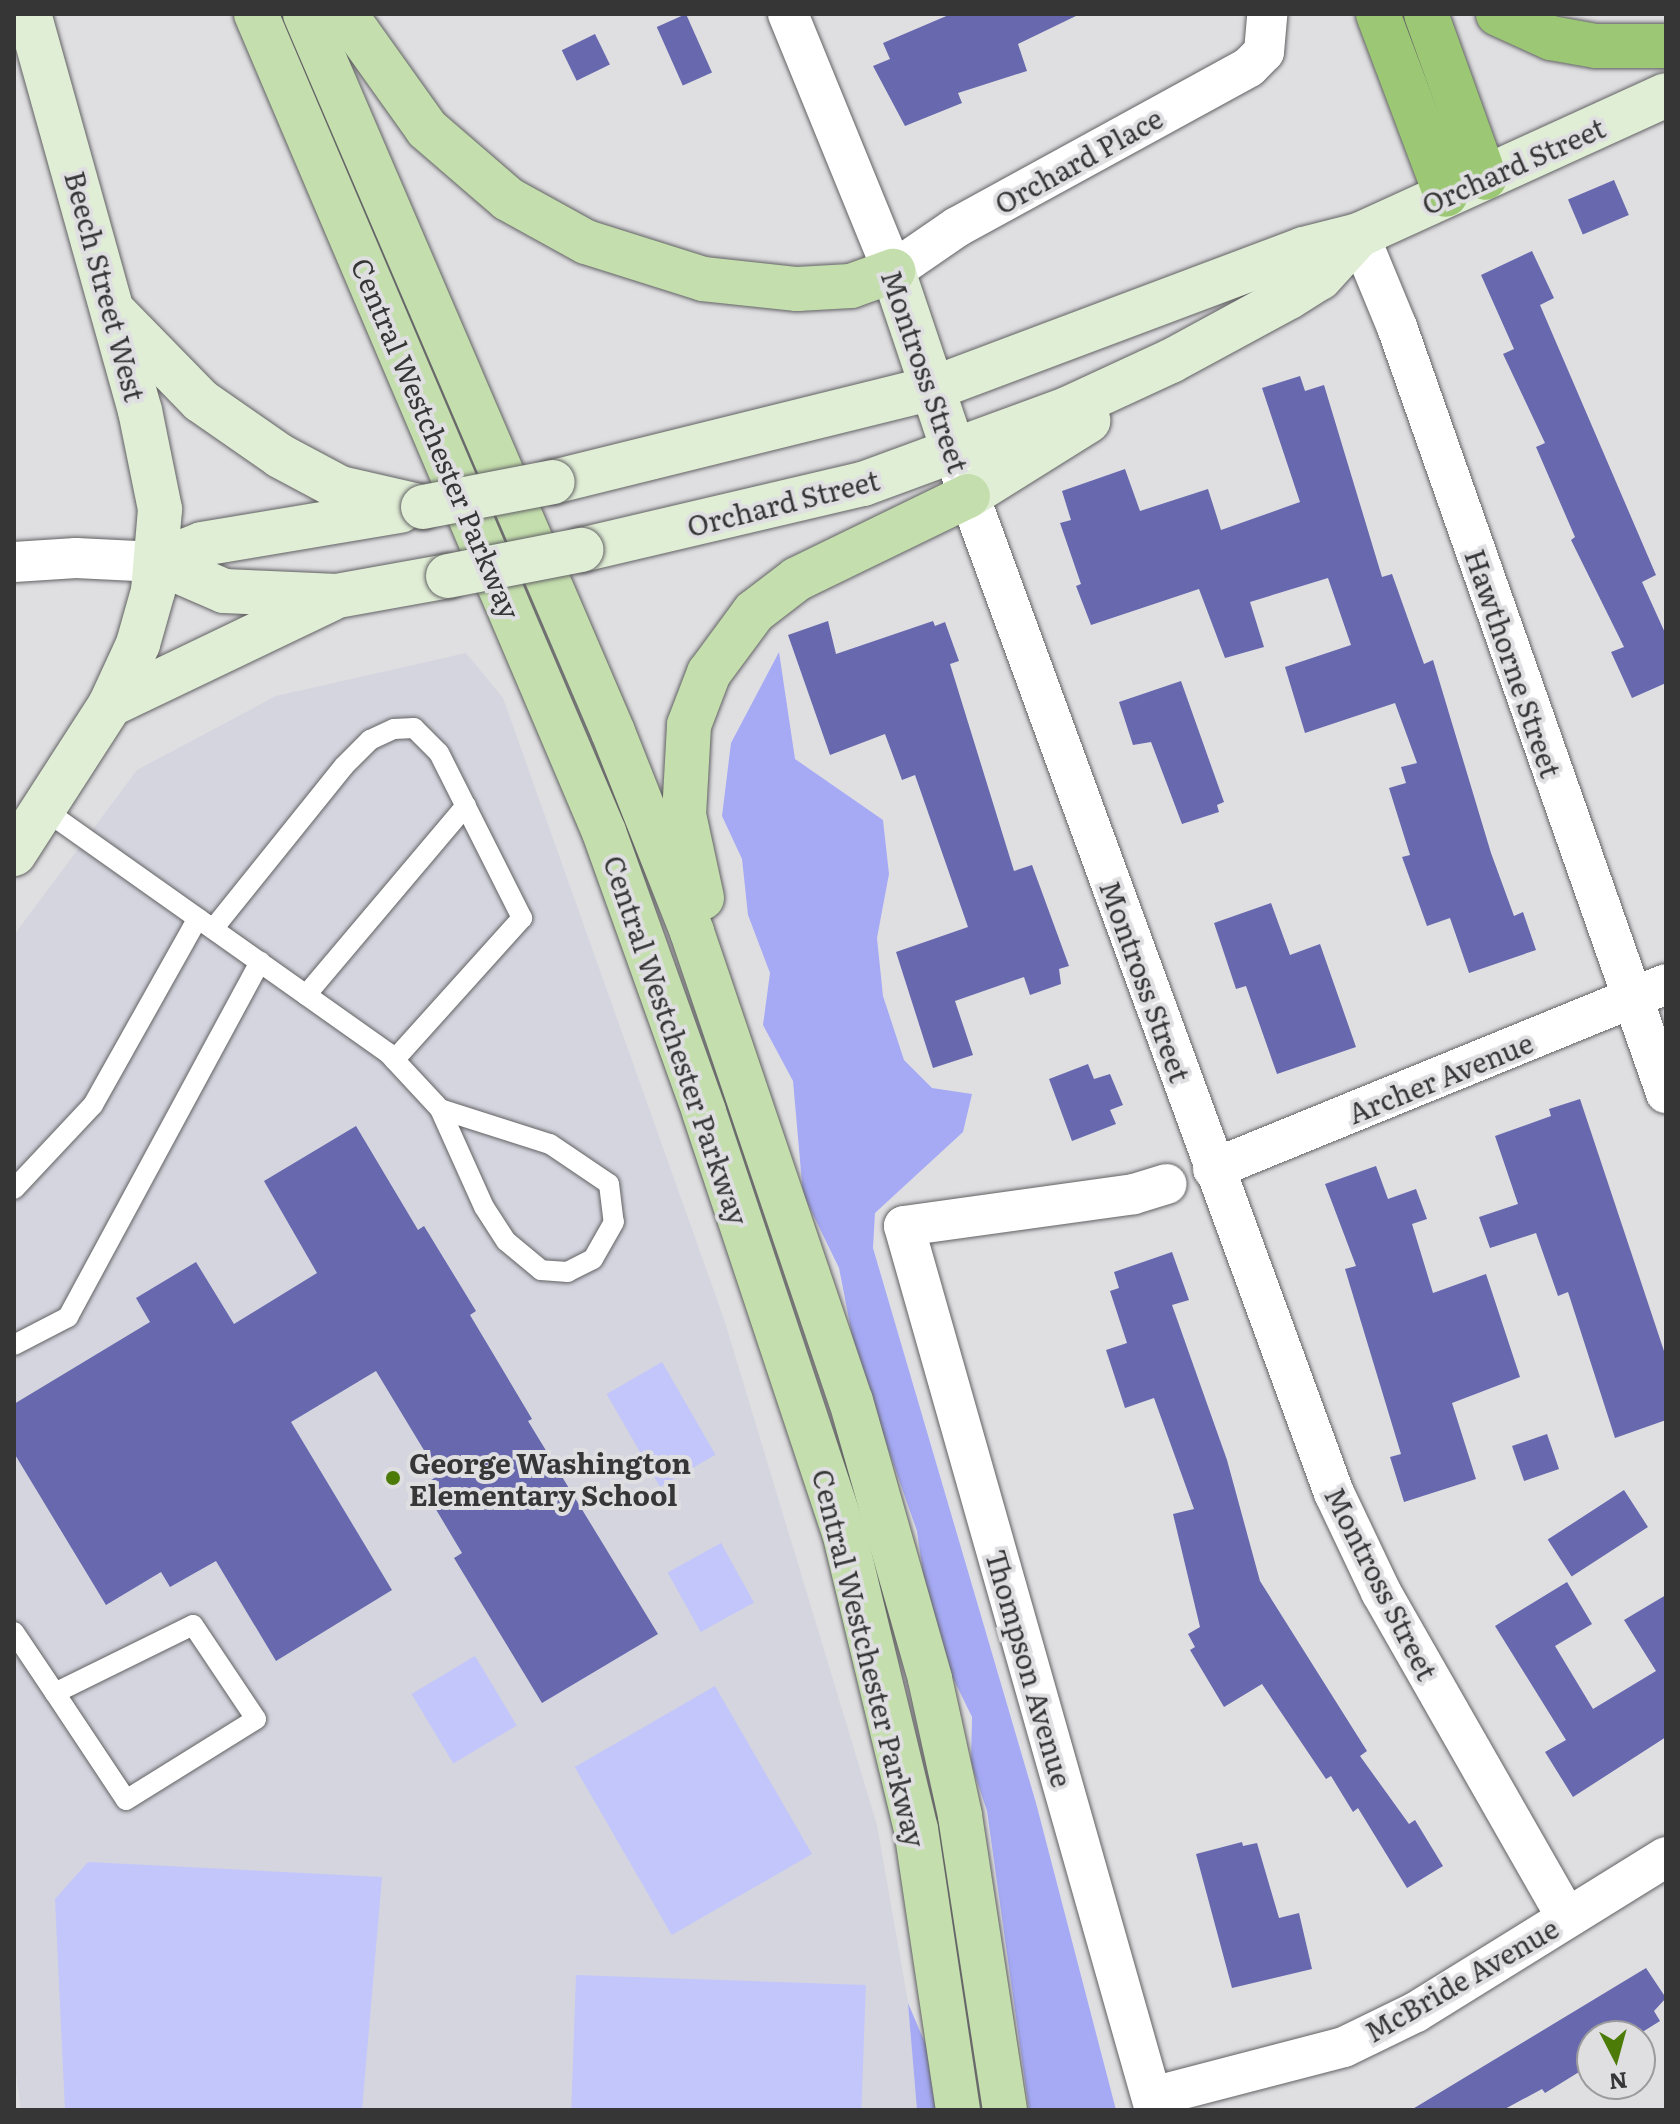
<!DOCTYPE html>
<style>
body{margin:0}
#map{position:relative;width:1680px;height:2124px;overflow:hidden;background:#dfdfe2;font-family:Literata,serif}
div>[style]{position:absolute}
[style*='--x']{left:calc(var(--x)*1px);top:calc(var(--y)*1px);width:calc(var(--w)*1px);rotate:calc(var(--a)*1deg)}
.built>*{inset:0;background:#d4d5df}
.green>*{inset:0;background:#c3c6fa;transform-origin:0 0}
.forest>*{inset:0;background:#a6aaf4}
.building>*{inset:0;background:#6768ad;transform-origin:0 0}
.roads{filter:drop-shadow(0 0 2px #626264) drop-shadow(0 0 2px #626264)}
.lane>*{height:20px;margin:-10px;padding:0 10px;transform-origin:10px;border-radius:10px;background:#fff}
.street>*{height:40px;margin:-20px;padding:0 20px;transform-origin:20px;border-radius:20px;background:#fff}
.secondary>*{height:44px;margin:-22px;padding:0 22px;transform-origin:22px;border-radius:22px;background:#e1eed6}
.primary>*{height:44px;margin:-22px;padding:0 22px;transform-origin:22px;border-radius:22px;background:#c4dead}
.highway>*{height:44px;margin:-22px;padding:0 22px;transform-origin:22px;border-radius:22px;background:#9cc876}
.bridges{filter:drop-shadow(0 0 2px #626264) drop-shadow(0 0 2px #626264)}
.secondary-bridge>*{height:44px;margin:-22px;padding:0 22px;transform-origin:22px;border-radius:22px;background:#e1eed6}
.dots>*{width:22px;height:22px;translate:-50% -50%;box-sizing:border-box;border:4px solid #dfdfe2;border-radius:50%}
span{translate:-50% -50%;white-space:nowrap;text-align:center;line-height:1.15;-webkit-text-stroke:8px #dfdfe2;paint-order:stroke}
.street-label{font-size:28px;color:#363637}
.poi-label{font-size:28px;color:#363637;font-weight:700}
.left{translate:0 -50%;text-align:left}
.frame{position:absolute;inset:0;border:16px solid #363637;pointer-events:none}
.north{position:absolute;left:1576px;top:2020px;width:80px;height:80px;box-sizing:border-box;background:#dfdfe2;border:2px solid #9b9b9e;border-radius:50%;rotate:174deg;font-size:22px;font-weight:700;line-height:32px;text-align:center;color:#363637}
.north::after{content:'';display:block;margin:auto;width:28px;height:36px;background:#4c7c07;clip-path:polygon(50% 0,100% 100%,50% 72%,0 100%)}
</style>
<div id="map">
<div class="built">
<div style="clip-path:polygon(466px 653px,503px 698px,724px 1319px,877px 1825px,908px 2002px,917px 2110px,21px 2110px,14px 2059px,14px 935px,137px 770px,276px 696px)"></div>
</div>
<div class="green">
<div style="left:662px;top:1362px;width:107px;height:64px;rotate:60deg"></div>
<div style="left:721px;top:1543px;width:68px;height:61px;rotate:61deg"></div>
<div style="left:475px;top:1656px;width:81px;height:74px;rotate:59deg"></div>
<div style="left:715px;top:1686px;width:194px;height:162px;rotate:60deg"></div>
<div style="clip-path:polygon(88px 1862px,382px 1877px,362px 2110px,65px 2110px,55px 1899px)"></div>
<div style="left:576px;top:1975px;width:290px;height:135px;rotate:2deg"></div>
</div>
<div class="forest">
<div style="clip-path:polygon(779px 652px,795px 759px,883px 820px,889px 874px,877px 938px,883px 996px,904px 1060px,932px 1088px,972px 1094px,963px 1132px,875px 1213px,873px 1248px,1036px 1803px,1116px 2110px,1029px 2110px,987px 1811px,971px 1763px,972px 1717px,932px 1635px,917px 1531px,857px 1360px,839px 1268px,803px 1194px,793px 1081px,763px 1025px,770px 973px,748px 915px,742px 859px,722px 816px,731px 743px)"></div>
<div style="clip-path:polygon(908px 2003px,940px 2078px,942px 2110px,917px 2110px)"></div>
</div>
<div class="building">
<div style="left:686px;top:14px;width:64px;height:32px;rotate:66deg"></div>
<div style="clip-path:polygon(951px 14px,1080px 14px,1018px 44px,1027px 71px,958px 93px,962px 103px,905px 126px,873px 66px,890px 59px,883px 43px)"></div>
<div style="left:595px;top:34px;width:34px;height:37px;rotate:64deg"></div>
<div style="left:1614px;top:180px;width:38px;height:50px;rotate:67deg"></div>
<div style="clip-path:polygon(1532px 251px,1554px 298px,1540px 305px,1656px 575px,1642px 582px,1666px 635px,1666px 683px,1632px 698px,1611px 652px,1624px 647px,1571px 540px,1575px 537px,1536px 447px,1545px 443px,1503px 354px,1514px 349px,1481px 275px)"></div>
<div style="clip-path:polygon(1300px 376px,1305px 391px,1324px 385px,1382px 577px,1392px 574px,1424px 664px,1433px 660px,1491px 853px,1514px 916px,1523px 912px,1536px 950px,1469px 973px,1450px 918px,1427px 926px,1402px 857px,1410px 855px,1389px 788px,1406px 783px,1401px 767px,1417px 763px,1395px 703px,1305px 733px,1285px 667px,1351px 645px,1328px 578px,1250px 602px,1264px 647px,1225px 658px,1199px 589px,1091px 625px,1076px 586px,1081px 584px,1060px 523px,1071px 520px,1062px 491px,1125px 469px,1140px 511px,1208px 489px,1221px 530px,1300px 502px,1262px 388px)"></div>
<div style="clip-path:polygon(828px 621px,836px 654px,933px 621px,935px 626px,945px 622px,959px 661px,950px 664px,1014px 871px,1032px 865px,1069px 966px,1059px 969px,1061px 984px,1030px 995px,1024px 977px,955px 1001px,973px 1055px,933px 1068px,896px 952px,968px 927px,915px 775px,902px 780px,885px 734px,830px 755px,788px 635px)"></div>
<div style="clip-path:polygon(1181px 681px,1224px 802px,1217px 805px,1219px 812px,1182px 824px,1151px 742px,1133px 745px,1119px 702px)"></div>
<div style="clip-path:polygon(1271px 903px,1290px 955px,1320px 944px,1356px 1047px,1277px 1074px,1246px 986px,1236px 989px,1214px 923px)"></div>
<div style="clip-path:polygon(1088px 1064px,1094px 1079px,1110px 1074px,1123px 1105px,1110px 1110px,1116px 1124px,1072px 1141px,1049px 1079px)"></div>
<div style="clip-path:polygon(1580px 1099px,1666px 1357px,1666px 1420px,1615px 1438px,1568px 1292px,1558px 1296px,1536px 1233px,1490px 1248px,1479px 1217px,1518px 1204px,1495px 1136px,1551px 1116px,1549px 1109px)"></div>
<div style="clip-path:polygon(356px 1126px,418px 1230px,424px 1226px,476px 1311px,470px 1315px,532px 1419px,528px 1421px,658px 1634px,542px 1703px,454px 1558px,462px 1553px,422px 1486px,439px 1475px,376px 1371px,291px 1422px,392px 1590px,276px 1661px,216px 1561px,170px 1587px,161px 1572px,106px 1605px,14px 1453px,14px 1404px,150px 1322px,136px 1298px,196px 1262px,234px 1324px,317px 1273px,264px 1181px)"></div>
<div style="clip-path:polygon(1376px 1166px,1388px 1199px,1416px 1189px,1427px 1219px,1412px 1224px,1433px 1293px,1486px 1274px,1520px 1377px,1452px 1403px,1476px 1479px,1404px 1502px,1390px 1457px,1401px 1454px,1345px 1269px,1356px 1266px,1325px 1184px)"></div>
<div style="clip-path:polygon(1172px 1252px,1189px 1300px,1172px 1305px,1227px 1460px,1260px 1581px,1367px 1751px,1360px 1756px,1409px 1824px,1415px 1820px,1443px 1866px,1407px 1888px,1358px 1808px,1353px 1812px,1331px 1776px,1326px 1779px,1262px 1684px,1224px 1707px,1190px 1650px,1195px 1647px,1188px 1634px,1200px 1627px,1173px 1514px,1194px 1509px,1154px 1398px,1125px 1408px,1106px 1350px,1127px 1343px,1110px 1291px,1119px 1288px,1114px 1272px)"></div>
<div style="left:1547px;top:1434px;width:37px;height:37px;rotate:71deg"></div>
<div style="left:1624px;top:1490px;width:44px;height:91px;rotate:57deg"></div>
<div style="clip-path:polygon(1567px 1582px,1592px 1624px,1555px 1646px,1593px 1709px,1656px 1671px,1624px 1620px,1666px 1595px,1666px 1737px,1573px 1797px,1545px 1752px,1566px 1740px,1495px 1626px)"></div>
<div style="clip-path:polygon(1242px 1842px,1243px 1846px,1257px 1843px,1279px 1918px,1299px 1913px,1312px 1969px,1232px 1988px,1196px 1854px)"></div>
<div style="clip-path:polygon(1646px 1968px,1666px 1998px,1654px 2011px,1660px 2021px,1636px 2036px,1592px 2036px,1592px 2064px,1545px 2093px,1542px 2089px,1503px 2110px,1411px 2110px)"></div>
</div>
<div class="roads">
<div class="lane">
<div style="--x:42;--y:808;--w:424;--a:35.3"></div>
<div style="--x:388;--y:1053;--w:76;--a:47.1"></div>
<div style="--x:213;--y:929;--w:209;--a:-51.2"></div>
<div style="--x:344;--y:766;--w:37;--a:-45"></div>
<div style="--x:370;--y:740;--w:26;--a:-25"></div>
<div style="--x:394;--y:729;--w:20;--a:-3"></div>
<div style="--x:414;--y:728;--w:35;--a:45"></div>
<div style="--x:439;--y:753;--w:185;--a:63.3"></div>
<div style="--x:522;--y:918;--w:191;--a:132"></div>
<div style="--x:306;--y:995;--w:248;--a:-49.8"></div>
<div style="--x:440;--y:1109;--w:115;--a:17.7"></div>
<div style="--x:550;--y:1144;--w:71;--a:34.1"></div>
<div style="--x:609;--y:1184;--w:38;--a:83"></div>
<div style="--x:614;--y:1222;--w:43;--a:119.6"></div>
<div style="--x:593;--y:1259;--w:28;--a:153"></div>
<div style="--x:568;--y:1272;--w:27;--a:-176"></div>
<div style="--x:541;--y:1270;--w:45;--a:-140.4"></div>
<div style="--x:506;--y:1241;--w:40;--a:-122.9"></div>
<div style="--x:484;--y:1207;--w:107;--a:-114.2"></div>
<div style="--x:14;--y:1189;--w:115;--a:-46.8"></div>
<div style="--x:93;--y:1105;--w:214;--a:-60.7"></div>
<div style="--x:14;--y:1345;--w:61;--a:-27.4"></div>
<div style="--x:68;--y:1317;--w:404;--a:-61.6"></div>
<div style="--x:14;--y:1632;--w:73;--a:56.1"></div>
<div style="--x:55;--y:1693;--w:128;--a:56.4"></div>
<div style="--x:126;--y:1800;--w:153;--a:-31.9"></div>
<div style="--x:256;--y:1719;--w:113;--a:-123.8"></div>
<div style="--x:193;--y:1625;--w:154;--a:153.8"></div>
</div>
<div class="street">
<div style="--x:788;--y:14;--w:278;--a:67.8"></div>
<div style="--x:893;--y:271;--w:78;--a:-34.5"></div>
<div style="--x:957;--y:227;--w:333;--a:-28.7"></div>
<div style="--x:1249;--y:67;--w:21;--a:-45"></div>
<div style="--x:1264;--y:52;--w:38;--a:-85"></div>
<div style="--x:1359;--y:235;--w:100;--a:67.6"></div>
<div style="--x:1397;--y:327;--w:812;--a:70.65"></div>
<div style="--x:958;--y:465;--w:1095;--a:69.91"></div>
<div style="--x:1334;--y:1493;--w:110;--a:64.6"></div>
<div style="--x:1381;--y:1592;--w:375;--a:60.3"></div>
<div style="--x:14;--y:562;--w:62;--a:-3.7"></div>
<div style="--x:76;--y:558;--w:81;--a:2.8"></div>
<div style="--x:1213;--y:1169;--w:489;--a:-22.2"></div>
<div style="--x:1152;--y:2097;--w:198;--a:-14.6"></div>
<div style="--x:1344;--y:2047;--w:80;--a:-25.9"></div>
<div style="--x:1416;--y:2012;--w:294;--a:-31.8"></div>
<div style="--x:1155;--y:2110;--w:919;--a:-105.85"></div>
<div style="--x:904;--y:1226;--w:232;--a:-7.9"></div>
<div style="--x:1134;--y:1194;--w:34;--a:-17"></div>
</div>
<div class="secondary">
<div style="--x:893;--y:271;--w:191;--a:71.4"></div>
<div style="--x:117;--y:315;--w:120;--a:45.7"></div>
<div style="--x:201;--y:401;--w:96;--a:34.8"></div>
<div style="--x:280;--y:456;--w:68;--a:28.1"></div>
<div style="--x:340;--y:488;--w:85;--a:12.9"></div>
<div style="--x:553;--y:482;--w:392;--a:-13.9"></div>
<div style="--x:934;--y:388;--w:394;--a:-20.6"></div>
<div style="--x:1303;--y:249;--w:58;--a:-14"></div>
<div style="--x:1359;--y:235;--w:337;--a:-24.5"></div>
<div style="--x:968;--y:496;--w:142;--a:-32"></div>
<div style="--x:581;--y:550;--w:290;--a:-13.2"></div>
<div style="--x:863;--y:484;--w:217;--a:-20.2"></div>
<div style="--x:1067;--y:409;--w:115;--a:-24.8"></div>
<div style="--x:1171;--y:361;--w:134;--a:-28.5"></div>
<div style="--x:1289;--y:297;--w:36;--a:-32"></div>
<div style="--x:1320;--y:278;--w:58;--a:-47.8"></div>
<div style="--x:157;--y:562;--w:73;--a:23.4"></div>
<div style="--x:224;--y:591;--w:113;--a:2.5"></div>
<div style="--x:337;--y:596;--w:113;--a:-10.2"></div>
<div style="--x:157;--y:562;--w:48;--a:-21.8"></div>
<div style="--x:202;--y:544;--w:201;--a:-9.5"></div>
<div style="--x:110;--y:705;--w:245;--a:-25.6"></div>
<div style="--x:14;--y:854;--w:177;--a:-57.2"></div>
<div style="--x:110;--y:705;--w:67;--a:-65.3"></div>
<div style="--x:138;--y:644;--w:55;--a:-74.2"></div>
<div style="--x:153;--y:591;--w:82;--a:-85.1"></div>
<div style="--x:160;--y:509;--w:100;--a:-101.5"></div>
<div style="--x:140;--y:411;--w:412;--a:-105.6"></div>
</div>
<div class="primary">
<div style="--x:256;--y:14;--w:889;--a:66.95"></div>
<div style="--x:604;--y:832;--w:297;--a:70.3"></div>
<div style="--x:704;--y:1112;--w:443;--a:71.6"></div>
<div style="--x:844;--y:1532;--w:306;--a:76.4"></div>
<div style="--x:916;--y:1829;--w:284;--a:81.5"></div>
<div style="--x:305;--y:14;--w:781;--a:66.78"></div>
<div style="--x:613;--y:732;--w:215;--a:68.4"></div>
<div style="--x:692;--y:932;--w:495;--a:71.3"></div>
<div style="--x:851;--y:1401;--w:289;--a:74.1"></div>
<div style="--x:930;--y:1679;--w:140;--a:77.6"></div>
<div style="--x:960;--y:1816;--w:297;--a:81.3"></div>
<div style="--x:345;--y:14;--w:141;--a:54.5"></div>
<div style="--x:427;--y:129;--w:107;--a:40.8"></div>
<div style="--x:508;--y:199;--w:89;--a:28.9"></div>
<div style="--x:586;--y:242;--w:123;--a:17.5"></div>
<div style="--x:703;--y:279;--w:95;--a:6.1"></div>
<div style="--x:797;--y:289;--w:54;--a:-3.2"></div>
<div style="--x:851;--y:286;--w:45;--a:-19.7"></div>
<div style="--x:702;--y:898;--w:85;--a:-102.2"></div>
<div style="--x:684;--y:815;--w:90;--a:-86.8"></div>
<div style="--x:689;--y:725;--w:56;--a:-69"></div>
<div style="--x:709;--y:673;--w:76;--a:-53.6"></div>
<div style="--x:754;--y:612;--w:54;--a:-37.5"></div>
<div style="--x:797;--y:579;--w:190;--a:-25.9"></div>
</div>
<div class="highway">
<div style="--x:1378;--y:14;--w:193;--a:69.4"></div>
<div style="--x:1426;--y:14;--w:174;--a:70.2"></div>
<div style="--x:1498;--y:14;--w:58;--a:24.4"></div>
<div style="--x:1551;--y:38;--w:46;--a:10.1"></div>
<div style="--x:1596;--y:46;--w:70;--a:0"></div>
</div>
</div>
<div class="bridges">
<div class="secondary-bridge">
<div style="--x:423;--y:507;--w:132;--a:-10.9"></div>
<div style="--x:448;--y:576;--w:136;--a:-11.1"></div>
</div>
</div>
<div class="dots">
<div style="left:393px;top:1478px;background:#4c7c07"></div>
</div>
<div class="street-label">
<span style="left:1078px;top:160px;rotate:-29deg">Orchard Place</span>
<span style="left:1513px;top:165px;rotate:-24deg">Orchard Street</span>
<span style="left:106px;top:286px;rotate:75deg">Beech Street West</span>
<span style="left:926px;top:371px;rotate:71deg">Montross Street</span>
<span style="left:437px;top:438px;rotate:67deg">Central Westchester Parkway</span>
<span style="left:783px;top:502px;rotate:-14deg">Orchard Street</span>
<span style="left:1514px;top:663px;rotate:71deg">Hawthorne Street</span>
<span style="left:1146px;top:981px;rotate:70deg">Montross Street</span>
<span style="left:677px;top:1040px;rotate:71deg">Central Westchester Parkway</span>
<span style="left:1440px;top:1077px;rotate:-22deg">Archer Avenue</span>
<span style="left:1382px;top:1583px;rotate:63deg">Montross Street</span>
<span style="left:870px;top:1658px;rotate:76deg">Central Westchester Parkway</span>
<span style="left:1030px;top:1668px;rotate:74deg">Thompson Avenue</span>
<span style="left:1461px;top:1979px;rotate:-30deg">McBride Avenue</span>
</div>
<div class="poi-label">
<span class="left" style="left:409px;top:1478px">George Washington<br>Elementary School</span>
</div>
<div class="frame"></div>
<div class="north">N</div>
</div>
